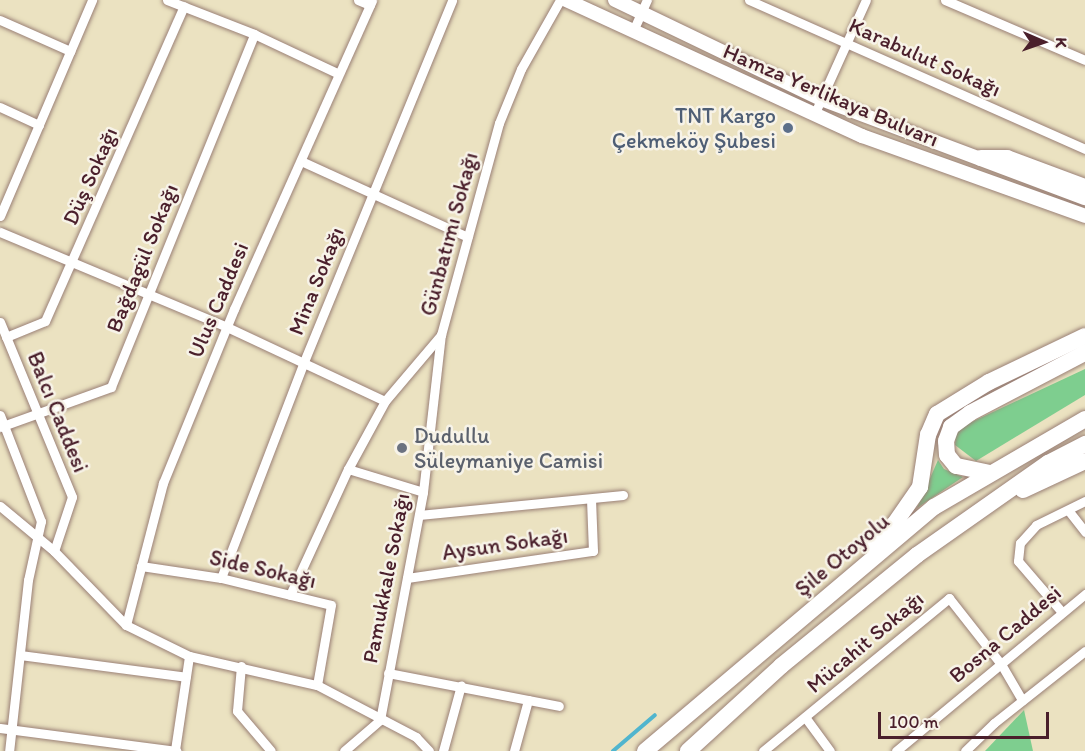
<!DOCTYPE html>
<meta charset="utf-8">
<style>
body{margin:0}
#map{position:relative;width:1085px;height:751px;overflow:hidden;background:#ebe2c1;font-family:Itim,sans-serif}
div>[style]{position:absolute}
[style*='--x']{left:calc(var(--x)*1px);top:calc(var(--y)*1px);width:calc(var(--w)*1px);rotate:calc(var(--a)*1deg)}
.green>*{inset:0;background:#7ece8f}
.stream>*{height:4px;margin:-2px;padding:0 2px;transform-origin:2px;border-radius:2px;background:#50b5ce}
.roads{filter:drop-shadow(0 0 2px #9a8076) drop-shadow(0 0 2px #9a8076)}
.street>*{height:9px;margin:-4.5px;padding:0 4.5px;transform-origin:4.5px;border-radius:4.5px;background:#fff}
.secondary>*{height:14px;margin:-7px;padding:0 7px;transform-origin:7px;border-radius:7px;background:#fff}
.highway>*{height:16px;margin:-8px;padding:0 8px;transform-origin:8px;border-radius:8px;background:#fff}
.dots>*{width:16px;height:16px;translate:-50% -50%;box-sizing:border-box;border:3px solid #f7f3e8;border-radius:50%}
span{translate:-50% -50%;white-space:nowrap;text-align:center;line-height:1.15;-webkit-text-stroke:5px #f7f3e8;paint-order:stroke}
.street-label{font-size:22px;color:#4a1f2b}
.service-label{font-size:22px;color:#4e5e75}
.right{translate:-100% -50%;text-align:right}
.worship-label{font-size:22px;color:#5b616d}
.left{translate:0 -50%;text-align:left}
.north{position:absolute;left:1013px;top:12px;width:60px;height:60px;-webkit-text-stroke:4px #f7f3e8;paint-order:stroke;rotate:92deg;font-size:16px;font-weight:700;line-height:24px;text-align:center;color:#4a1f2b}
.north::after{content:'';display:block;margin:auto;width:21px;height:27px;background:#4a1f2b;clip-path:polygon(50% 0,100% 100%,50% 72%,0 100%)}
.scale{position:absolute;left:878px;top:712px;width:171px;height:27px;box-sizing:border-box;border:3px solid #4a1f2b;border-top:0;padding-left:8px;font-size:18px;line-height:21px;white-space:nowrap;color:#4a1f2b;-webkit-text-stroke:4px #f7f3e8;paint-order:stroke}
</style>
<div id="map">
<div class="green">
<div style="clip-path:polygon(1085px 369px,1085px 395px,976px 461px,955px 445px,956px 433px,963px 426px)"></div>
<div style="clip-path:polygon(938px 460px,944px 469px,963px 477px,917px 508px)"></div>
<div style="clip-path:polygon(1024px 710px,1033px 751px,985px 751px)"></div>
</div>
<div class="stream">
<div style="--x:613;--y:751;--w:55;--a:-40.6"></div>
</div>
<div class="roads">
<div class="street">
<div style="--x:167;--y:0;--w:93;--a:21.3"></div>
<div style="--x:254;--y:34;--w:92;--a:25.2"></div>
<div style="--x:358;--y:0;--w:13;--a:23"></div>
<div style="--x:749;--y:0;--w:368;--a:23.9"></div>
<div style="--x:945;--y:0;--w:152;--a:23.2"></div>
<div style="--x:0;--y:20;--w:77;--a:23.9"></div>
<div style="--x:633;--y:31;--w:34;--a:-66"></div>
<div style="--x:0;--y:107;--w:43;--a:24.8"></div>
<div style="--x:814;--y:115;--w:126;--a:-65.7"></div>
<div style="--x:301;--y:161;--w:183;--a:24.5"></div>
<div style="--x:0;--y:216;--w:235;--a:-66.9"></div>
<div style="--x:0;--y:232;--w:246;--a:22.7"></div>
<div style="--x:227;--y:327;--w:174;--a:25.1"></div>
<div style="--x:0;--y:322;--w:189;--a:67.6"></div>
<div style="--x:72;--y:497;--w:57;--a:108.4"></div>
<div style="--x:6;--y:337;--w:42;--a:-22.3"></div>
<div style="--x:45;--y:321;--w:344;--a:-66.2"></div>
<div style="--x:0;--y:415;--w:114;--a:68.9"></div>
<div style="--x:41;--y:521;--w:60;--a:102.4"></div>
<div style="--x:28;--y:580;--w:172;--a:96.3"></div>
<div style="--x:0;--y:427;--w:118;--a:-19.8"></div>
<div style="--x:111;--y:387;--w:381;--a:-67.9"></div>
<div style="--x:348;--y:469;--w:78;--a:17"></div>
<div style="--x:0;--y:506;--w:70;--a:39.8"></div>
<div style="--x:54;--y:551;--w:103;--a:45.8"></div>
<div style="--x:126;--y:625;--w:70;--a:26.2"></div>
<div style="--x:189;--y:656;--w:131;--a:12.8"></div>
<div style="--x:317;--y:685;--w:112;--a:27.7"></div>
<div style="--x:416;--y:737;--w:19;--a:47"></div>
<div style="--x:1068;--y:510;--w:28;--a:52"></div>
<div style="--x:419;--y:515;--w:205;--a:-5.6"></div>
<div style="--x:141;--y:566;--w:81;--a:8.5"></div>
<div style="--x:221;--y:578;--w:113;--a:13.8"></div>
<div style="--x:331;--y:605;--w:81;--a:99.9"></div>
<div style="--x:221;--y:578;--w:229;--a:-69"></div>
<div style="--x:303;--y:364;--w:393;--a:-67.7"></div>
<div style="--x:407;--y:578;--w:188;--a:-8.3"></div>
<div style="--x:593;--y:551;--w:52;--a:-92.2"></div>
<div style="--x:290;--y:595;--w:139;--a:-65.3"></div>
<div style="--x:348;--y:469;--w:77;--a:-61.4"></div>
<div style="--x:385;--y:401;--w:87;--a:-49.7"></div>
<div style="--x:441;--y:335;--w:220;--a:-74.7"></div>
<div style="--x:499;--y:123;--w:58;--a:-67.8"></div>
<div style="--x:521;--y:69;--w:79;--a:-60.5"></div>
<div style="--x:1061;--y:611;--w:66;--a:-130.7"></div>
<div style="--x:1018;--y:561;--w:18;--a:-84"></div>
<div style="--x:1020;--y:543;--w:24;--a:-48"></div>
<div style="--x:1036;--y:525;--w:55;--a:-26.1"></div>
<div style="--x:126;--y:625;--w:147;--a:-75.4"></div>
<div style="--x:163;--y:483;--w:188;--a:-67.8"></div>
<div style="--x:234;--y:309;--w:338;--a:-65.9"></div>
<div style="--x:20;--y:655;--w:167;--a:7.5"></div>
<div style="--x:241;--y:666;--w:45;--a:95.1"></div>
<div style="--x:237;--y:711;--w:52;--a:49.6"></div>
<div style="--x:388;--y:673;--w:174;--a:10.9"></div>
<div style="--x:805;--y:717;--w:42;--a:53.7"></div>
<div style="--x:0;--y:728;--w:178;--a:7.4"></div>
<div style="--x:175;--y:750;--w:95;--a:-81.5"></div>
<div style="--x:344;--y:751;--w:48;--a:-40.7"></div>
<div style="--x:380;--y:720;--w:232;--a:-79.3"></div>
<div style="--x:423;--y:492;--w:158;--a:-83.5"></div>
<div style="--x:443;--y:751;--w:68;--a:-74.7"></div>
<div style="--x:514;--y:751;--w:53;--a:-74.6"></div>
<div style="--x:763;--y:751;--w:241;--a:-39.4"></div>
<div style="--x:949;--y:598;--w:84;--a:51.8"></div>
<div style="--x:1001;--y:664;--w:42;--a:59.7"></div>
<div style="--x:896;--y:751;--w:246;--a:-39.7"></div>
<div style="--x:965;--y:751;--w:40;--a:-44"></div>
<div style="--x:994;--y:723;--w:116;--a:-38.4"></div>
</div>
<div class="secondary">
<div style="--x:566;--y:0;--w:326;--a:24.7"></div>
<div style="--x:862;--y:136;--w:237;--a:19.7"></div>
<div style="--x:615;--y:0;--w:229;--a:25.7"></div>
<div style="--x:821;--y:99;--w:282;--a:20.6"></div>
</div>
<div class="highway">
<div style="--x:981;--y:158;--w:26;--a:0"></div>
<div style="--x:1007;--y:158;--w:83;--a:20.4"></div>
<div style="--x:990;--y:473;--w:35;--a:-168"></div>
<div style="--x:956;--y:466;--w:14;--a:-129"></div>
<div style="--x:947;--y:455;--w:14;--a:-94"></div>
<div style="--x:946;--y:441;--w:15;--a:-70"></div>
<div style="--x:951;--y:427;--w:24;--a:-36"></div>
<div style="--x:970;--y:413;--w:130;--a:-27.6"></div>
<div style="--x:1023;--y:490;--w:68;--a:-25.1"></div>
<div style="--x:872;--y:547;--w:33;--a:-46"></div>
<div style="--x:895;--y:523;--w:44;--a:-55.2"></div>
<div style="--x:920;--y:487;--w:53;--a:-81.3"></div>
<div style="--x:928;--y:435;--w:23;--a:-67"></div>
<div style="--x:937;--y:414;--w:61;--a:-31.6"></div>
<div style="--x:989;--y:382;--w:106;--a:-25.6"></div>
<div style="--x:645;--y:751;--w:378;--a:-40.2"></div>
<div style="--x:934;--y:507;--w:175;--a:-30.2"></div>
<div style="--x:688;--y:751;--w:126;--a:-42.4"></div>
<div style="--x:781;--y:666;--w:176;--a:-39.2"></div>
<div style="--x:917;--y:555;--w:160;--a:-35.1"></div>
<div style="--x:1048;--y:463;--w:42;--a:-27.2"></div>
</div>
</div>
<div class="dots">
<div style="left:788px;top:128px;background:#5c6f8a"></div>
<div style="left:402px;top:448px;background:#6b7280"></div>
</div>
<div class="street-label">
<span style="left:925px;top:57px;rotate:24deg">Karabulut Sokağı</span>
<span style="left:831px;top:95px;rotate:23deg">Hamza Yerlikaya Bulvarı</span>
<span style="left:90px;top:176px;rotate:-66deg">Düş Sokağı</span>
<span style="left:449px;top:234px;rotate:-75deg">Günbatımı Sokağı</span>
<span style="left:142px;top:258px;rotate:-68deg">Bağdagül Sokağı</span>
<span style="left:316px;top:281px;rotate:-68deg">Mina Sokağı</span>
<span style="left:218px;top:300px;rotate:-67deg">Ulus Caddesi</span>
<span style="left:58px;top:412px;rotate:68deg">Balcı Caddesi</span>
<span style="left:505px;top:544px;rotate:-8deg">Aysun Sokağı</span>
<span style="left:842px;top:555px;rotate:-40deg">Şile Otoyolu</span>
<span style="left:263px;top:569px;rotate:13deg">Side Sokağı</span>
<span style="left:386px;top:578px;rotate:-79deg">Pamukkale Sokağı</span>
<span style="left:1005px;top:634px;rotate:-40deg">Bosna Caddesi</span>
<span style="left:865px;top:642px;rotate:-40deg">Mücahit Sokağı</span>
</div>
<div class="service-label">
<span class="right" style="left:776px;top:128px">TNT Kargo<br>Çekmeköy Şubesi</span>
</div>
<div class="worship-label">
<span class="left" style="left:414px;top:448px">Dudullu<br>Süleymaniye Camisi</span>
</div>
<div class="north">K</div>
<div class="scale">100 m</div>
</div>
